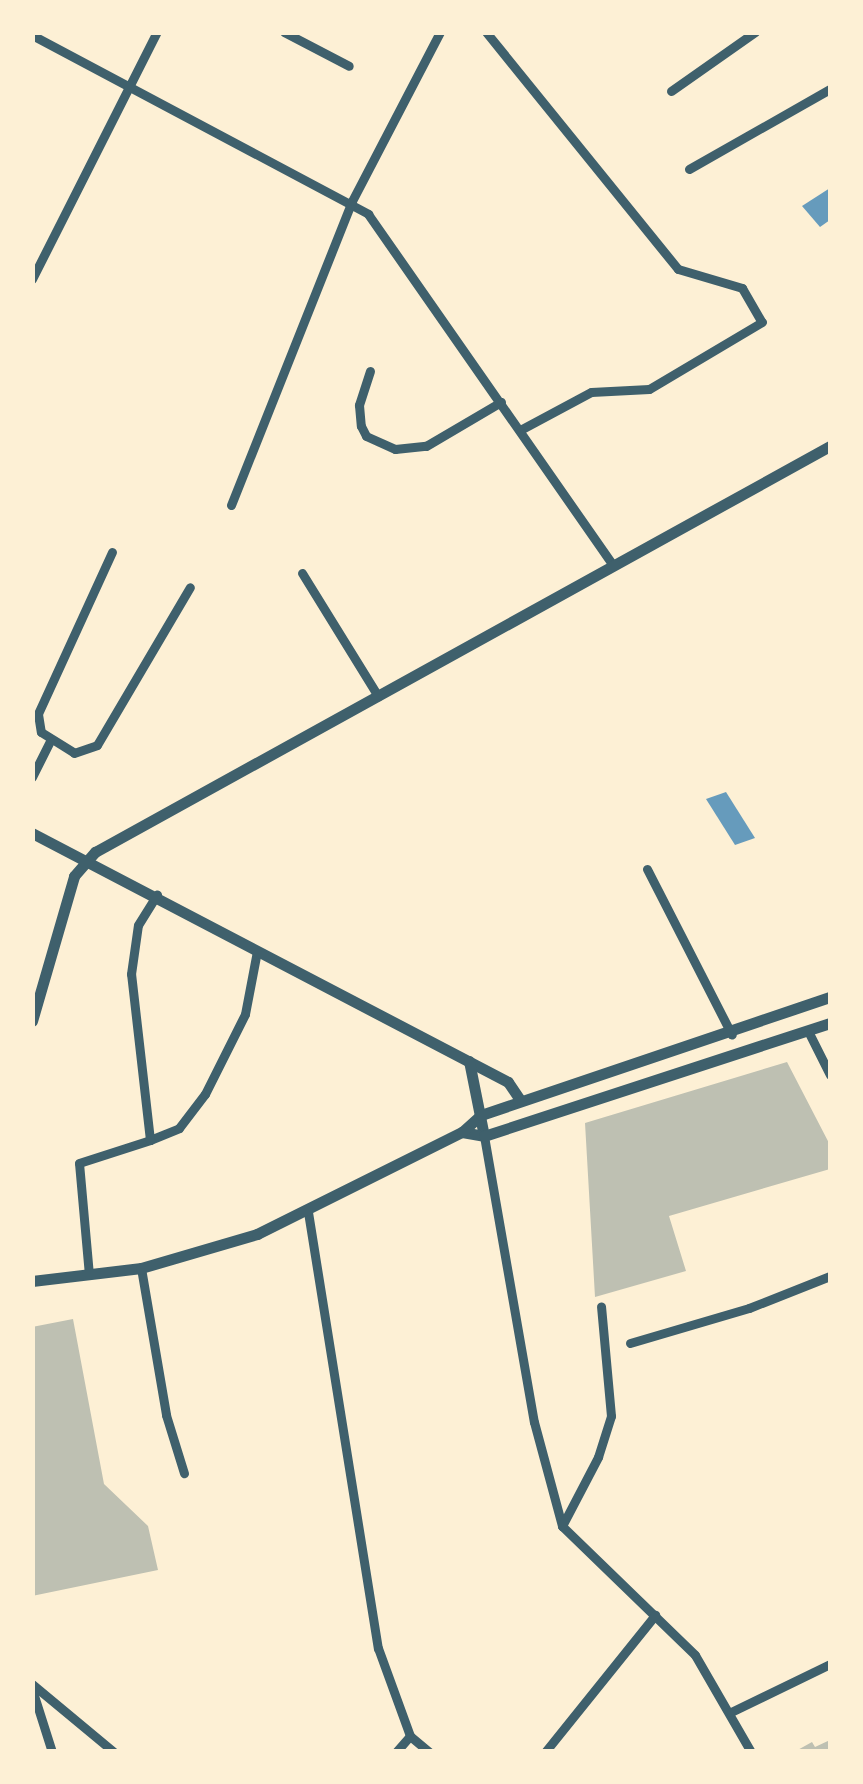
<!DOCTYPE html>
<style>
body{margin:0}
#map{position:relative;width:863px;height:1784px;overflow:hidden;background:#fdf0d5;font-family:"Space Grotesk",sans-serif}
div>[style]{position:absolute}
[style*='--x']{left:calc(var(--x)*1px);top:calc(var(--y)*1px);width:calc(var(--w)*1px);rotate:calc(var(--a)*1deg)}
.water>*{inset:0;background:#669bbc}
.building>*{inset:0;background:#bec0b2}
.minor>*{height:9px;margin:-4.5px;padding:0 4.5px;transform-origin:4.5px;border-radius:4.5px;background:#3f606c}
.tertiary>*{height:11px;margin:-5.5px;padding:0 5.5px;transform-origin:5.5px;border-radius:5.5px;background:#3f606c}
span{translate:-50% -50%;white-space:nowrap;text-align:center;line-height:1.15;-webkit-text-stroke:8px #fdf0d5;paint-order:stroke}
.frame{position:absolute;inset:0;border:35px solid #fdf0d5;pointer-events:none}
</style>
<div id="map">
<div class="water">
<div style="clip-path:polygon(830px 188px,830px 220px,820px 227px,802px 206px)"></div>
<div style="clip-path:polygon(726px 792px,755px 838px,735px 845px,706px 799px)"></div>
</div>
<div class="building">
<div style="clip-path:polygon(787px 1062px,830px 1145px,830px 1169px,669px 1216px,686px 1271px,595px 1297px,585px 1123px)"></div>
<div style="clip-path:polygon(73px 1319px,104px 1484px,148px 1526px,158px 1570px,32px 1596px,32px 1327px)"></div>
<div style="clip-path:polygon(830px 1740px,830px 1752px,794px 1752px,812px 1742px,815px 1747px)"></div>
</div>
<div class="minor">
<div style="--x:284;--y:32;--w:73;--a:27.6"></div>
<div style="--x:486;--y:32;--w:305;--a:51"></div>
<div style="--x:678;--y:269;--w:67;--a:16.5"></div>
<div style="--x:742;--y:288;--w:39;--a:60"></div>
<div style="--x:762;--y:322;--w:131;--a:149.3"></div>
<div style="--x:649;--y:389;--w:58;--a:177"></div>
<div style="--x:591;--y:392;--w:81;--a:151.8"></div>
<div style="--x:32;--y:35;--w:381;--a:28"></div>
<div style="--x:368;--y:214;--w:429;--a:55.1"></div>
<div style="--x:671;--y:91;--w:103;--a:-35.1"></div>
<div style="--x:689;--y:169;--w:162;--a:-29.6"></div>
<div style="--x:32;--y:279;--w:277;--a:-63.2"></div>
<div style="--x:370;--y:371;--w:36;--a:108"></div>
<div style="--x:359;--y:405;--w:21;--a:85"></div>
<div style="--x:361;--y:426;--w:11;--a:63"></div>
<div style="--x:366;--y:436;--w:32;--a:24"></div>
<div style="--x:395;--y:449;--w:31;--a:-6"></div>
<div style="--x:426;--y:446;--w:87;--a:-30.4"></div>
<div style="--x:231;--y:505;--w:327;--a:-68.3"></div>
<div style="--x:352;--y:201;--w:191;--a:-62.5"></div>
<div style="--x:112;--y:552;--w:178;--a:114.6"></div>
<div style="--x:38;--y:714;--w:18;--a:81"></div>
<div style="--x:41;--y:732;--w:39;--a:32"></div>
<div style="--x:74;--y:753;--w:24;--a:-19"></div>
<div style="--x:97;--y:745;--w:183;--a:-59.5"></div>
<div style="--x:302;--y:573;--w:145;--a:58.3"></div>
<div style="--x:32;--y:777;--w:40;--a:-63.4"></div>
<div style="--x:647;--y:869;--w:186;--a:62.9"></div>
<div style="--x:808;--y:1031;--w:49;--a:63.4"></div>
<div style="--x:484;--y:1136;--w:290;--a:80.1"></div>
<div style="--x:534;--y:1422;--w:108;--a:74.9"></div>
<div style="--x:562;--y:1526;--w:185;--a:44.1"></div>
<div style="--x:695;--y:1655;--w:112;--a:60"></div>
<div style="--x:150;--y:1140;--w:31;--a:-22"></div>
<div style="--x:179;--y:1128;--w:43;--a:-52.6"></div>
<div style="--x:205;--y:1094;--w:89;--a:-63.4"></div>
<div style="--x:245;--y:1014;--w:64;--a:-79.2"></div>
<div style="--x:308;--y:1212;--w:442;--a:80.9"></div>
<div style="--x:378;--y:1648;--w:94;--a:70"></div>
<div style="--x:410;--y:1736;--w:25;--a:40"></div>
<div style="--x:141;--y:1268;--w:149;--a:80.3"></div>
<div style="--x:166;--y:1415;--w:61;--a:72.8"></div>
<div style="--x:89;--y:1275;--w:112;--a:-95.1"></div>
<div style="--x:79;--y:1163;--w:75;--a:-17.9"></div>
<div style="--x:150;--y:1140;--w:167;--a:-96.5"></div>
<div style="--x:131;--y:974;--w:49;--a:-81.9"></div>
<div style="--x:138;--y:925;--w:36;--a:-58"></div>
<div style="--x:630;--y:1343;--w:124;--a:-16.4"></div>
<div style="--x:749;--y:1308;--w:87;--a:-21.6"></div>
<div style="--x:562;--y:1526;--w:78;--a:-62.4"></div>
<div style="--x:598;--y:1457;--w:43;--a:-72.4"></div>
<div style="--x:611;--y:1416;--w:110;--a:-95.2"></div>
<div style="--x:32;--y:1684;--w:107;--a:39.7"></div>
<div style="--x:32;--y:1689;--w:66;--a:72.4"></div>
<div style="--x:731;--y:1712;--w:110;--a:-25.9"></div>
<div style="--x:396;--y:1752;--w:21;--a:-49"></div>
<div style="--x:545;--y:1752;--w:176;--a:-51.2"></div>
</div>
<div class="tertiary">
<div style="--x:32;--y:833;--w:537;--a:27.61"></div>
<div style="--x:508;--y:1082;--w:22;--a:56"></div>
<div style="--x:32;--y:1021;--w:151;--a:-73.8"></div>
<div style="--x:74;--y:876;--w:32;--a:-49"></div>
<div style="--x:95;--y:852;--w:840;--a:-28.92"></div>
<div style="--x:469;--y:1061;--w:76;--a:78.7"></div>
<div style="--x:462;--y:1132;--w:22;--a:10"></div>
<div style="--x:484;--y:1136;--w:364;--a:-18.1"></div>
<div style="--x:32;--y:1281;--w:110;--a:-6.8"></div>
<div style="--x:141;--y:1268;--w:121;--a:-16.3"></div>
<div style="--x:257;--y:1234;--w:229;--a:-26.5"></div>
<div style="--x:462;--y:1132;--w:25;--a:-42"></div>
<div style="--x:481;--y:1115;--w:368;--a:-18.7"></div>
</div>
<div class="frame"></div>
</div>
